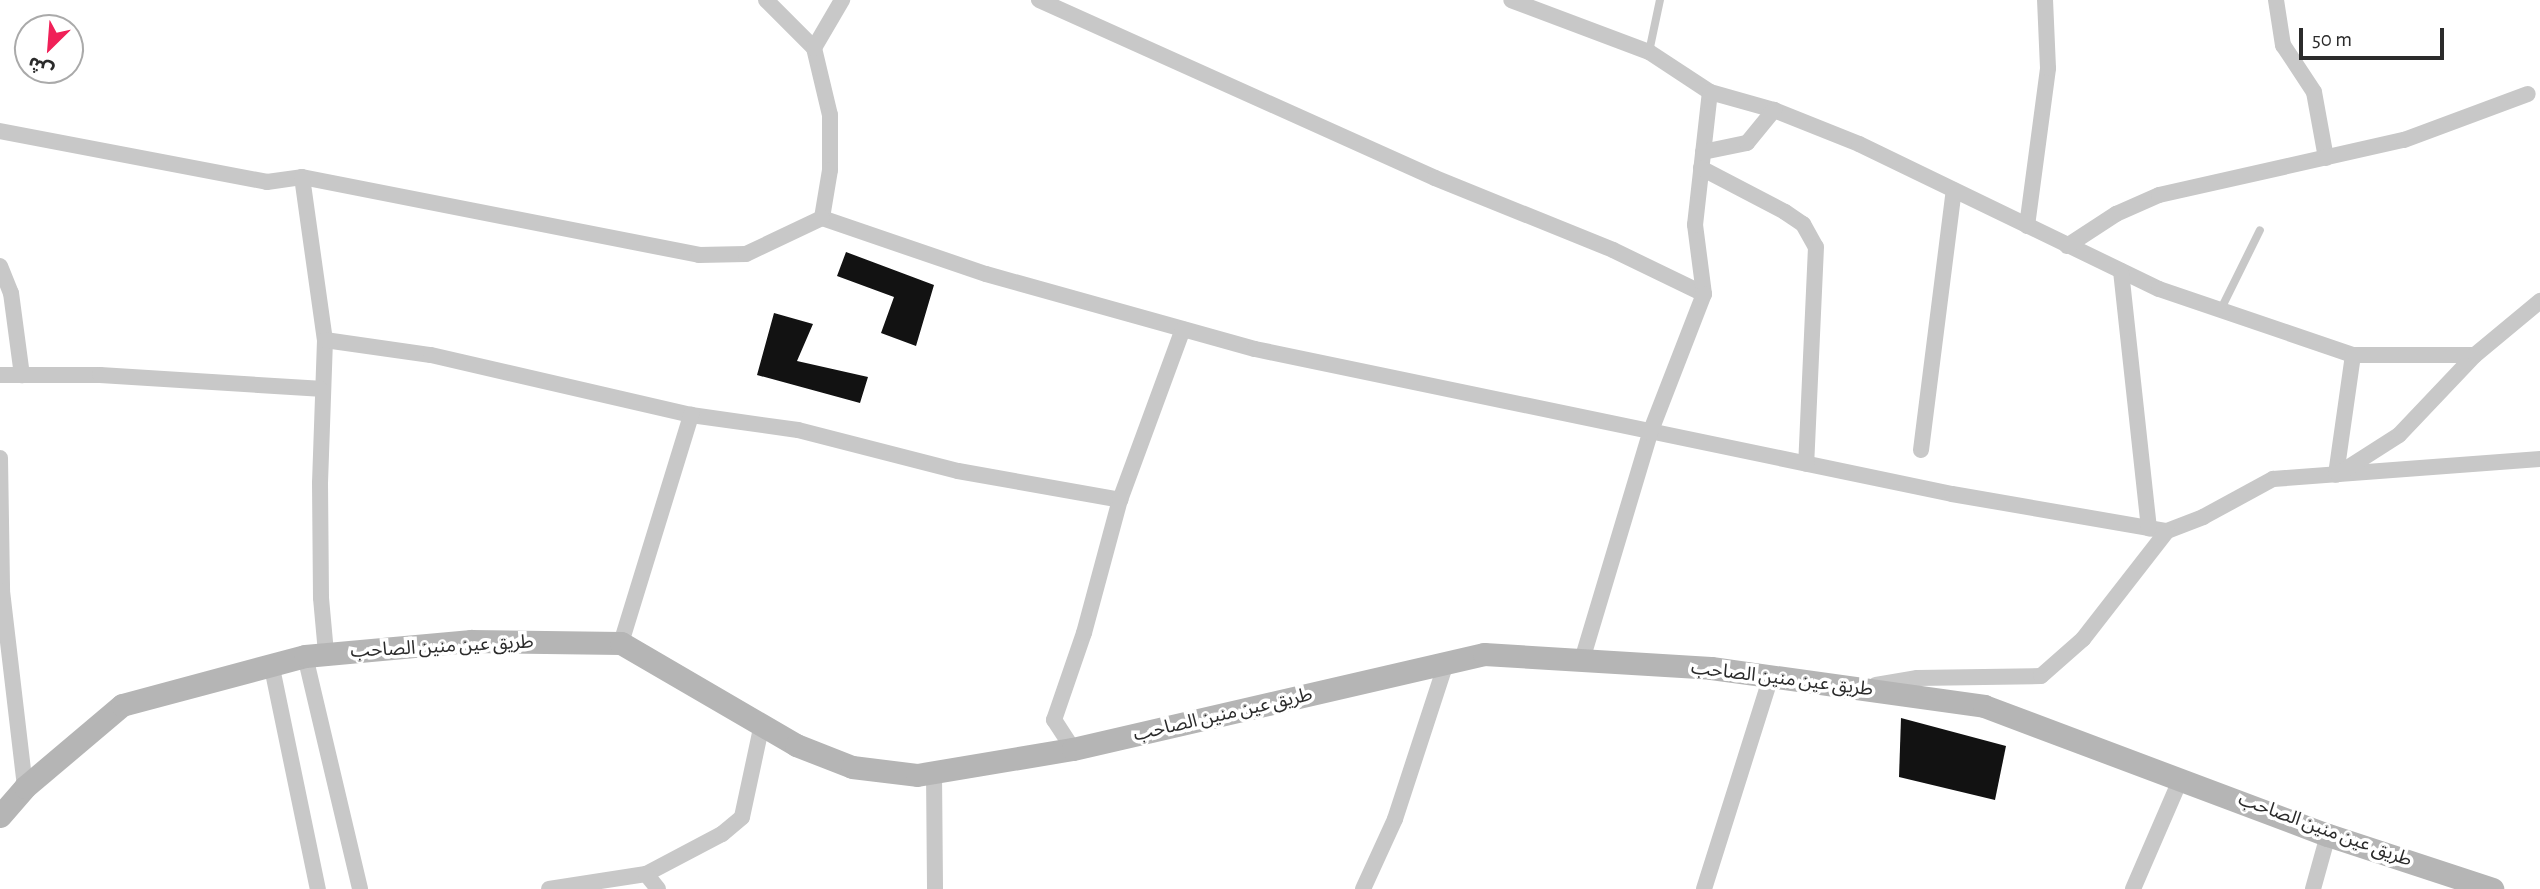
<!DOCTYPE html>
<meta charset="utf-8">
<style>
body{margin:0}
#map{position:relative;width:2540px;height:889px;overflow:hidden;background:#fff;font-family:"Alegreya Sans","Noto Sans Arabic",sans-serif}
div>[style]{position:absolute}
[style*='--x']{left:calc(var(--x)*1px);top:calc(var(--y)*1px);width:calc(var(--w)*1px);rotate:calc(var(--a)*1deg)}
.building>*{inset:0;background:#121212}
.service>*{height:8px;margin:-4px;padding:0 4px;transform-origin:4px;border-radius:4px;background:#c8c8c8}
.minor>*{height:16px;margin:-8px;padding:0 8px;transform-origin:8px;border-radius:8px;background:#c8c8c8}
.secondary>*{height:23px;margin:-11.5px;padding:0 11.5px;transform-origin:11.5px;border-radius:11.5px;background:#b5b5b5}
span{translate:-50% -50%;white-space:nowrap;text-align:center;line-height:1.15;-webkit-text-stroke:7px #fff;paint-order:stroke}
.street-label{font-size:19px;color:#2b2b2b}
.north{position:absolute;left:14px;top:14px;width:70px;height:70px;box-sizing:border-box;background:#fff;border:2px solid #aaa;border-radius:50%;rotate:205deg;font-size:19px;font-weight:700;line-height:28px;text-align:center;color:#2b2b2b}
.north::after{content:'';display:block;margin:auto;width:24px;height:32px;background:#f02058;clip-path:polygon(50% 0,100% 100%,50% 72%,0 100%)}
.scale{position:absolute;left:2299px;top:28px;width:145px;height:32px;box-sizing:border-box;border:4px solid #2b2b2b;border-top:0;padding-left:9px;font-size:21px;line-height:24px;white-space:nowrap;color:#2b2b2b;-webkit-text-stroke:5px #fff;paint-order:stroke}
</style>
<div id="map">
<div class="building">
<div style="clip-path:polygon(846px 252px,934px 285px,916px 346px,881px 333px,894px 297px,837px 276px)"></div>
<div style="clip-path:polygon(774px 313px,813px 324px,797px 361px,868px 377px,860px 403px,757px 375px)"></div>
<div style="clip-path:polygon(1901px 718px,2006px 746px,1995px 800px,1899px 777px)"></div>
</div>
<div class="service">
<div style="--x:1649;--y:52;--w:53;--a:-78.1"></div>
<div style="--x:2220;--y:311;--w:90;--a:-63.7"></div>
</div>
<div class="minor">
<div style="--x:766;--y:0;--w:68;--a:45"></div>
<div style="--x:814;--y:48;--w:69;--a:76.6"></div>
<div style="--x:830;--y:115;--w:55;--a:90"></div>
<div style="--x:830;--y:170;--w:49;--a:99.5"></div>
<div style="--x:822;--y:218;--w:173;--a:18.9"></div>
<div style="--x:986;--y:274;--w:279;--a:15.6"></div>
<div style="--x:1255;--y:349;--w:712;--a:11.75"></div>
<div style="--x:1952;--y:494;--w:218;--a:9.8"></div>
<div style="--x:2167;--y:531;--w:39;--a:-21"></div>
<div style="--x:2203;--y:517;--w:80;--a:-28.5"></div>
<div style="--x:2273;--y:479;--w:268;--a:-4.3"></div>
<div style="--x:1039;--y:0;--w:434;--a:24.2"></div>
<div style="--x:1435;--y:178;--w:192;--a:22"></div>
<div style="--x:1613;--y:250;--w:101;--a:25.8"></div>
<div style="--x:1704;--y:294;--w:70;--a:-97.4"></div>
<div style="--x:1695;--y:225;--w:134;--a:-83.6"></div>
<div style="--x:1710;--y:92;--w:73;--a:-146.7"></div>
<div style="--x:1649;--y:52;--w:147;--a:-159.4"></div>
<div style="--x:2276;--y:0;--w:46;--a:81.2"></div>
<div style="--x:2283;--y:45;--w:56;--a:56.6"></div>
<div style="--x:2314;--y:92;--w:67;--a:79.7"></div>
<div style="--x:814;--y:48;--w:56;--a:-59.7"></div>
<div style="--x:1710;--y:92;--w:66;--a:15.7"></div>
<div style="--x:1774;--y:110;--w:92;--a:21.8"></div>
<div style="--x:1859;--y:144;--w:333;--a:25.8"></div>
<div style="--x:2159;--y:289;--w:205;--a:18.8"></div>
<div style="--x:2353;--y:355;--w:121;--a:98.1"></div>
<div style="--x:0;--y:131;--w:272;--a:10.8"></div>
<div style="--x:267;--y:182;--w:35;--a:-8"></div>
<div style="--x:302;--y:177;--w:405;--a:11.1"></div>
<div style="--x:699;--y:255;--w:47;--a:-1.2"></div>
<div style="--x:746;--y:254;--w:84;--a:-25.3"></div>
<div style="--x:1703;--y:152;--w:45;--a:-11.6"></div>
<div style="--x:1747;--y:143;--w:43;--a:-50.7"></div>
<div style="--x:1701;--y:168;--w:95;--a:27.6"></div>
<div style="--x:1785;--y:212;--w:22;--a:34"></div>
<div style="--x:1803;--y:224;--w:26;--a:61"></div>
<div style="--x:1816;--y:247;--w:217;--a:92.6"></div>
<div style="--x:302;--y:177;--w:165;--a:82"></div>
<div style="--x:325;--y:340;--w:143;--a:92"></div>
<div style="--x:320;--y:483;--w:115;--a:89.5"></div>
<div style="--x:321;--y:598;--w:55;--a:84.8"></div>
<div style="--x:2027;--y:226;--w:159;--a:-82.4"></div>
<div style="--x:2048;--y:68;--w:68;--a:-92.5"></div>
<div style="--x:2067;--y:246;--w:59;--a:-33.1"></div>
<div style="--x:2116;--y:214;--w:47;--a:-23.8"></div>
<div style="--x:2159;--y:195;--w:251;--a:-12.7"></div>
<div style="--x:2404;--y:140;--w:132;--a:-20.4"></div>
<div style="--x:0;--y:266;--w:29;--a:68"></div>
<div style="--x:11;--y:293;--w:83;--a:82.4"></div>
<div style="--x:2121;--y:271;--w:259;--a:83.8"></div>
<div style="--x:325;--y:340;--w:107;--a:8.1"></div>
<div style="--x:431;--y:355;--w:267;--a:13"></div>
<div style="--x:691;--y:415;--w:108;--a:8"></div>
<div style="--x:798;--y:430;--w:165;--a:14.4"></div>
<div style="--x:958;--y:471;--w:165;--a:10.1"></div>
<div style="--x:2353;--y:355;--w:122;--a:0"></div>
<div style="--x:0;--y:375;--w:100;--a:0"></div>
<div style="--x:100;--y:375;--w:220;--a:3.6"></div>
<div style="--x:1921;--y:450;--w:262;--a:-82.8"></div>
<div style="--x:0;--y:458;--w:133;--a:89.1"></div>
<div style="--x:2;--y:591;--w:197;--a:83.3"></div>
<div style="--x:2338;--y:474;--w:72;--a:-32.6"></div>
<div style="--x:2399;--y:435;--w:110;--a:-46.5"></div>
<div style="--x:2475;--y:355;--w:85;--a:-39.7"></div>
<div style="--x:621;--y:643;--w:239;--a:-72.9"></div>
<div style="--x:305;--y:656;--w:239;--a:76.7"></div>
<div style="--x:1582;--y:660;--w:237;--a:-73.3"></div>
<div style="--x:1650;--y:433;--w:149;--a:-68.8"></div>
<div style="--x:271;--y:663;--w:231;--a:78.3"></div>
<div style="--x:1876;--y:685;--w:42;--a:-9.7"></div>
<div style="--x:1917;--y:678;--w:124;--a:-0.9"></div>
<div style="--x:2041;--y:676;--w:56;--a:-41.4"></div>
<div style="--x:2083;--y:639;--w:137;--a:-52.1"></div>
<div style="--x:1073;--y:749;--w:35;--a:-123"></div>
<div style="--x:1054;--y:720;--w:92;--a:-71"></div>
<div style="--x:1084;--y:633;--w:138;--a:-74.9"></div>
<div style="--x:1120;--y:500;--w:182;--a:-69.8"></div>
<div style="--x:934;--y:772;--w:117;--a:89.5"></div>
<div style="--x:646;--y:874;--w:86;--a:-27.8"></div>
<div style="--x:722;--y:834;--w:26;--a:-40"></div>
<div style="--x:742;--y:817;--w:91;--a:-77.9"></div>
<div style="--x:549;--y:889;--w:98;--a:-8.8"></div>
<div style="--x:646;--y:874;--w:19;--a:51"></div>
<div style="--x:1363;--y:889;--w:77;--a:-65.4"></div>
<div style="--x:1395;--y:819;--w:164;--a:-71.9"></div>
<div style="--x:1704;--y:889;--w:222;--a:-72.5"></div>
<div style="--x:2133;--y:889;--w:121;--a:-66.6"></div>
<div style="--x:2313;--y:889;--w:56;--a:-74.5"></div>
</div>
<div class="secondary">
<div style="--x:0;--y:816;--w:38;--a:-49"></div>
<div style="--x:25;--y:787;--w:127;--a:-40.2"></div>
<div style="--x:122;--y:705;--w:189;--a:-15"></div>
<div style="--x:305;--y:656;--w:167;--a:-5.2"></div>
<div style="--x:471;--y:641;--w:150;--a:0.8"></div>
<div style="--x:621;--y:643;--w:203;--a:30.2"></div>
<div style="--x:796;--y:745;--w:60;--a:21.4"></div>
<div style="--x:852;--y:767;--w:65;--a:7"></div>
<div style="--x:917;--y:775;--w:158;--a:-9.5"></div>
<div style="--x:1073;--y:749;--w:422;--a:-13"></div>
<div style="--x:1484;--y:654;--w:227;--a:3.5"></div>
<div style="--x:1711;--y:668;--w:276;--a:7.9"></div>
<div style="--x:1984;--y:706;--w:367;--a:20.6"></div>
<div style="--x:2328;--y:835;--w:173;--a:18.2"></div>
</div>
<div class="street-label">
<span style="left:442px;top:647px;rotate:-3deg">طريق عين منين الصاحب</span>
<span style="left:1782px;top:679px;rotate:7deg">طريق عين منين الصاحب</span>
<span style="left:1223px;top:715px;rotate:-13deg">طريق عين منين الصاحب</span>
<span style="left:2325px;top:830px;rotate:20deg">طريق عين منين الصاحب</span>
</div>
<div class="north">ش</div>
<div class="scale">50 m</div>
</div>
